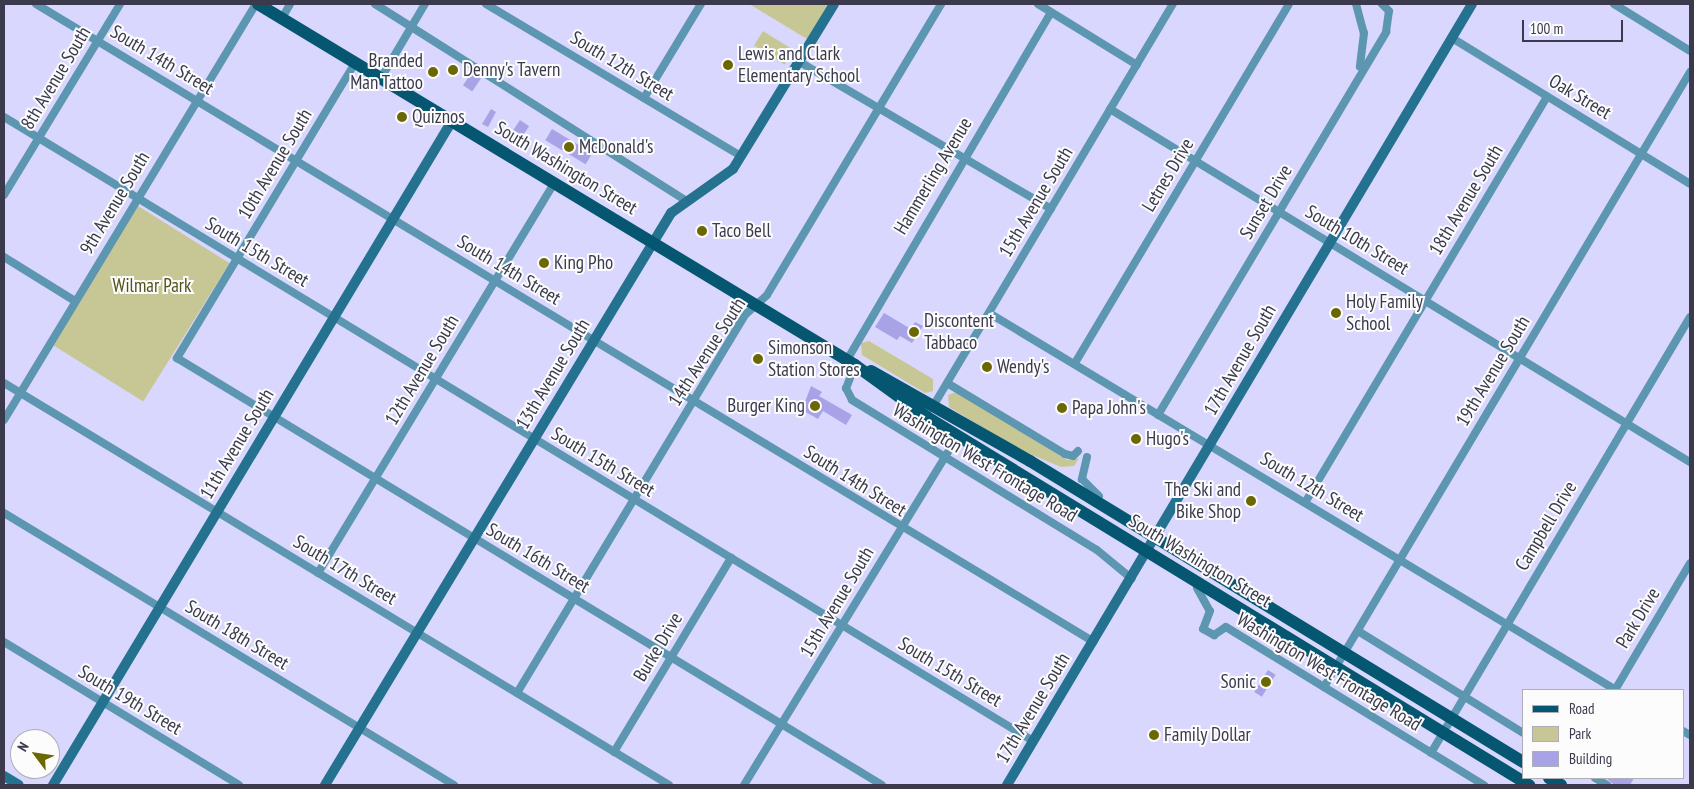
<!DOCTYPE html>
<style>
body{margin:0}
#map{position:relative;width:1694px;height:789px;overflow:hidden;background:#d9d7fd;font-family:"PT Sans Narrow",sans-serif}
div>[style]{position:absolute}
[style*='--x']{left:calc(var(--x)*1px);top:calc(var(--y)*1px);width:calc(var(--w)*1px);rotate:calc(var(--a)*1deg)}
.green>*{inset:0;background:#c7c796;transform-origin:0 0}
.building>*{inset:0;background:#a8a3e7;transform-origin:0 0}
.street>*{height:8px;margin:-4px;padding:0 4px;transform-origin:4px;border-radius:4px;background:#5c96b0}
.secondary>*{height:10px;margin:-5px;padding:0 5px;transform-origin:5px;border-radius:5px;background:#24728f}
.primary>*{height:12px;margin:-6px;padding:0 6px;transform-origin:6px;border-radius:6px;background:#045671}
.dots>*{width:14px;height:14px;translate:-50% -50%;box-sizing:border-box;border:2px solid #fcfcfc;border-radius:50%}
span{translate:-50% -50%;white-space:nowrap;text-align:center;line-height:1.15;-webkit-text-stroke:4px #fcfcfc;paint-order:stroke}
.poi-label{font-size:19px;color:#3b3a4d}
.left{translate:0 -50%;text-align:left}
.right{translate:-100% -50%;text-align:right}
.street-label{font-size:19px;color:#3b3a4d}
.park-label{font-size:19px;color:#545219}
.frame{position:absolute;inset:0;border:5px solid #3b3a4d;pointer-events:none}
.legend{position:absolute;left:1522px;top:689px;width:162px;height:90px;box-sizing:border-box;background:#fcfcfc;border:1px solid #afaeb6;margin:0;padding:6px 9px;list-style:none;font-size:15px;color:#3b3a4d}
.legend li{display:flex;align-items:center;gap:10px;height:25px}
.legend b{width:25px;border:1px solid #afaeb6}
.north{position:absolute;left:10px;top:729px;width:50px;height:50px;box-sizing:border-box;background:#fcfcfc;border:1px solid #afaeb6;border-radius:50%;rotate:301deg;font-size:14px;font-weight:700;line-height:20px;text-align:center;color:#3b3a4d}
.north::after{content:'';display:block;margin:auto;width:18px;height:22px;background:#6b6801;clip-path:polygon(50% 0,100% 100%,50% 72%,0 100%)}
.scale{position:absolute;left:1522px;top:20px;width:101px;height:22px;box-sizing:border-box;border:2px solid #3b3a4d;border-top:0;padding-left:6px;font-size:15px;line-height:18px;white-space:nowrap;color:#3b3a4d;-webkit-text-stroke:4px #fcfcfc;paint-order:stroke}
</style>
<div id="map">
<div class="green">
<div style="clip-path:polygon(749px 4px,828px 4px,807px 39px)"></div>
<div style="left:763px;top:31px;width:36px;height:17px;rotate:32deg"></div>
<div style="left:138px;top:206px;width:108px;height:163px;rotate:32deg"></div>
<div style="clip-path:polygon(869px 341px,933px 379px,933px 391px,925px 393px,862px 355px,861px 343px)"></div>
<div style="clip-path:polygon(956px 392px,1067px 460px,1079px 458px,1074px 466px,1061px 467px,1016px 448px,949px 407px,948px 395px)"></div>
</div>
<div class="building">
<div style="left:472px;top:72px;width:11px;height:16px;rotate:34deg"></div>
<div style="clip-path:polygon(491px 109px,496px 112px,488px 127px,482px 124px)"></div>
<div style="left:520px;top:120px;width:11px;height:18px;rotate:34deg"></div>
<div style="left:552px;top:129px;width:47px;height:13px;rotate:31deg"></div>
<div style="clip-path:polygon(884px 313px,911px 329px,915px 322px,923px 326px,912px 343px,900px 336px,897px 340px,875px 327px)"></div>
<div style="clip-path:polygon(811px 386px,822px 392px,819px 396px,852px 415px,846px 425px,823px 411px,818px 419px,802px 410px)"></div>
<div style="left:1268px;top:670px;width:9px;height:26px;rotate:32deg"></div>
<div style="clip-path:polygon(1606px 778px,1634px 778px,1630px 785px,1614px 785px)"></div>
</div>
<div class="street">
<div style="--x:36;--y:4;--w:1235;--a:31.09"></div>
<div style="--x:375;--y:4;--w:367;--a:32.3"></div>
<div style="--x:486;--y:4;--w:297;--a:30.8"></div>
<div style="--x:1038;--y:4;--w:116;--a:31.6"></div>
<div style="--x:1356;--y:4;--w:30;--a:75"></div>
<div style="--x:1364;--y:33;--w:34;--a:97"></div>
<div style="--x:1614;--y:4;--w:89;--a:31.7"></div>
<div style="--x:282;--y:18;--w:16;--a:-60"></div>
<div style="--x:1452;--y:38;--w:279;--a:31.5"></div>
<div style="--x:798;--y:61;--w:293;--a:30.3"></div>
<div style="--x:355;--y:63;--w:345;--a:121.1"></div>
<div style="--x:177;--y:358;--w:824;--a:31.2"></div>
<div style="--x:381;--y:78;--w:86;--a:-59.3"></div>
<div style="--x:644;--y:98;--w:110;--a:-58.8"></div>
<div style="--x:1110;--y:109;--w:679;--a:31.33"></div>
<div style="--x:4;--y:117;--w:1203;--a:31.23"></div>
<div style="--x:4;--y:195;--w:223;--a:-58.7"></div>
<div style="--x:4;--y:257;--w:84;--a:31.8"></div>
<div style="--x:989;--y:313;--w:732;--a:31.02"></div>
<div style="--x:847;--y:360;--w:403;--a:-59.6"></div>
<div style="--x:1075;--y:363;--w:418;--a:-59.2"></div>
<div style="--x:855;--y:365;--w:25;--a:111"></div>
<div style="--x:846;--y:388;--w:13;--a:63"></div>
<div style="--x:852;--y:400;--w:287;--a:31.5"></div>
<div style="--x:1097;--y:550;--w:45;--a:39.6"></div>
<div style="--x:4;--y:383;--w:777;--a:31.15"></div>
<div style="--x:947;--y:383;--w:138;--a:31"></div>
<div style="--x:1065;--y:454;--w:8;--a:14"></div>
<div style="--x:1073;--y:456;--w:7;--a:-45"></div>
<div style="--x:932;--y:408;--w:470;--a:-59.2"></div>
<div style="--x:1158;--y:415;--w:446;--a:-59.2"></div>
<div style="--x:1386;--y:32;--w:21;--a:-82"></div>
<div style="--x:1389;--y:11;--w:10;--a:-135"></div>
<div style="--x:4;--y:420;--w:486;--a:-58.8"></div>
<div style="--x:1087;--y:457;--w:23;--a:103"></div>
<div style="--x:1082;--y:479;--w:24;--a:45"></div>
<div style="--x:1306;--y:501;--w:471;--a:-59.2"></div>
<div style="--x:4;--y:513;--w:526;--a:31.15"></div>
<div style="--x:318;--y:573;--w:456;--a:-58.8"></div>
<div style="--x:1197;--y:588;--w:26;--a:61"></div>
<div style="--x:1210;--y:611;--w:19;--a:111"></div>
<div style="--x:1203;--y:629;--w:13;--a:29"></div>
<div style="--x:1214;--y:635;--w:14;--a:-34"></div>
<div style="--x:1226;--y:627;--w:303;--a:31.5"></div>
<div style="--x:1358;--y:631;--w:194;--a:31.7"></div>
<div style="--x:4;--y:642;--w:275;--a:31.3"></div>
<div style="--x:1324;--y:687;--w:716;--a:-59.24"></div>
<div style="--x:1615;--y:690;--w:147;--a:-59.4"></div>
<div style="--x:517;--y:693;--w:443;--a:-58.9"></div>
<div style="--x:746;--y:314;--w:28;--a:-42"></div>
<div style="--x:767;--y:295;--w:339;--a:-59.1"></div>
<div style="--x:1683;--y:731;--w:8;--a:30"></div>
<div style="--x:614;--y:752;--w:227;--a:-58.9"></div>
<div style="--x:1431;--y:753;--w:507;--a:-59.29"></div>
<div style="--x:1595;--y:778;--w:14;--a:30"></div>
<div style="--x:744;--y:785;--w:409;--a:-58.5"></div>
</div>
<div class="secondary">
<div style="--x:4;--y:776;--w:17;--a:31"></div>
<div style="--x:53;--y:785;--w:775;--a:-59"></div>
<div style="--x:325;--y:785;--w:669;--a:-58.83"></div>
<div style="--x:671;--y:213;--w:76;--a:-35.4"></div>
<div style="--x:733;--y:169;--w:193;--a:-58.5"></div>
<div style="--x:1007;--y:785;--w:909;--a:-59.23"></div>
</div>
<div class="primary">
<div style="--x:258;--y:4;--w:698;--a:31.16"></div>
<div style="--x:855;--y:365;--w:89;--a:35.8"></div>
<div style="--x:927;--y:417;--w:706;--a:31.44"></div>
<div style="--x:871;--y:371;--w:183;--a:29.5"></div>
<div style="--x:1030;--y:461;--w:578;--a:31.41"></div>
<div style="--x:1549;--y:778;--w:14;--a:30"></div>
</div>
<div class="dots">
<div style="left:728px;top:65px;background:#6b6801"></div>
<div style="left:453px;top:70px;background:#6b6801"></div>
<div style="left:433px;top:72px;background:#6b6801"></div>
<div style="left:402px;top:117px;background:#6b6801"></div>
<div style="left:569px;top:147px;background:#6b6801"></div>
<div style="left:702px;top:231px;background:#6b6801"></div>
<div style="left:544px;top:263px;background:#6b6801"></div>
<div style="left:1336px;top:313px;background:#6b6801"></div>
<div style="left:914px;top:332px;background:#6b6801"></div>
<div style="left:758px;top:359px;background:#6b6801"></div>
<div style="left:987px;top:367px;background:#6b6801"></div>
<div style="left:815px;top:406px;background:#6b6801"></div>
<div style="left:1062px;top:408px;background:#6b6801"></div>
<div style="left:1136px;top:439px;background:#6b6801"></div>
<div style="left:1251px;top:501px;background:#6b6801"></div>
<div style="left:1266px;top:682px;background:#6b6801"></div>
<div style="left:1154px;top:735px;background:#6b6801"></div>
</div>
<div class="poi-label">
<span class="left" style="left:738px;top:65px">Lewis and Clark<br>Elementary School</span>
<span class="right" style="left:423px;top:72px">Branded<br>Man Tattoo</span>
<span class="left" style="left:463px;top:70px">Denny's Tavern</span>
<span class="left" style="left:412px;top:117px">Quiznos</span>
<span class="left" style="left:579px;top:147px">McDonald's</span>
<span class="left" style="left:712px;top:231px">Taco Bell</span>
<span class="left" style="left:554px;top:263px">King Pho</span>
<span class="left" style="left:1346px;top:313px">Holy Family<br>School</span>
<span class="left" style="left:924px;top:332px">Discontent<br>Tabbaco</span>
<span class="left" style="left:768px;top:359px">Simonson<br>Station Stores</span>
<span class="left" style="left:997px;top:367px">Wendy's</span>
<span class="right" style="left:805px;top:406px">Burger King</span>
<span class="left" style="left:1072px;top:408px">Papa John's</span>
<span class="left" style="left:1146px;top:439px">Hugo's</span>
<span class="right" style="left:1241px;top:501px">The Ski and<br>Bike Shop</span>
<span class="right" style="left:1256px;top:682px">Sonic</span>
<span class="left" style="left:1164px;top:735px">Family Dollar</span>
</div>
<div class="street-label">
<span style="left:162px;top:60px;rotate:31deg">South 14th Street</span>
<span style="left:622px;top:66px;rotate:31deg">South 12th Street</span>
<span style="left:56px;top:78px;rotate:-59deg">8th Avenue South</span>
<span style="left:1580px;top:97px;rotate:31deg">Oak Street</span>
<span style="left:275px;top:164px;rotate:-59deg">10th Avenue South</span>
<span style="left:566px;top:168px;rotate:31deg">South Washington Street</span>
<span style="left:1168px;top:175px;rotate:-59deg">Letnes Drive</span>
<span style="left:933px;top:176px;rotate:-59deg">Hammerling Avenue</span>
<span style="left:1466px;top:200px;rotate:-59deg">18th Avenue South</span>
<span style="left:1036px;top:202px;rotate:-59deg">15th Avenue South</span>
<span style="left:1266px;top:202px;rotate:-59deg">Sunset Drive</span>
<span style="left:115px;top:203px;rotate:-59deg">9th Avenue South</span>
<span style="left:1357px;top:240px;rotate:31deg">South 10th Street</span>
<span style="left:257px;top:252px;rotate:31deg">South 15th Street</span>
<span style="left:509px;top:270px;rotate:31deg">South 14th Street</span>
<span style="left:707px;top:352px;rotate:-57deg">14th Avenue South</span>
<span style="left:1240px;top:360px;rotate:-60deg">17th Avenue South</span>
<span style="left:422px;top:370px;rotate:-59deg">12th Avenue South</span>
<span style="left:1493px;top:371px;rotate:-59deg">19th Avenue South</span>
<span style="left:553px;top:374px;rotate:-59deg">13th Avenue South</span>
<span style="left:237px;top:444px;rotate:-59deg">11th Avenue South</span>
<span style="left:603px;top:462px;rotate:31deg">South 15th Street</span>
<span style="left:985px;top:463px;rotate:31deg">Washington West Frontage Road</span>
<span style="left:855px;top:481px;rotate:32deg">South 14th Street</span>
<span style="left:1312px;top:487px;rotate:31deg">South 12th Street</span>
<span style="left:1546px;top:526px;rotate:-59deg">Campbell Drive</span>
<span style="left:538px;top:558px;rotate:31deg">South 16th Street</span>
<span style="left:1200px;top:561px;rotate:31deg">South Washington Street</span>
<span style="left:345px;top:570px;rotate:31deg">South 17th Street</span>
<span style="left:837px;top:602px;rotate:-59deg">15th Avenue South</span>
<span style="left:1638px;top:618px;rotate:-59deg">Park Drive</span>
<span style="left:237px;top:635px;rotate:31deg">South 18th Street</span>
<span style="left:658px;top:647px;rotate:-59deg">Burke Drive</span>
<span style="left:950px;top:672px;rotate:31deg">South 15th Street</span>
<span style="left:1329px;top:672px;rotate:31deg">Washington West Frontage Road</span>
<span style="left:130px;top:700px;rotate:31deg">South 19th Street</span>
<span style="left:1033px;top:708px;rotate:-59deg">17th Avenue South</span>
</div>
<div class="park-label">
<span style="left:152px;top:286px">Wilmar Park</span>
</div>
<div class="frame"></div>
<ul class="legend">
<li><b style="height:6px;background:#045671"></b>Road</li>
<li><b style="height:14px;background:#c7c796"></b>Park</li>
<li><b style="height:14px;background:#a8a3e7"></b>Building</li>
</ul>
<div class="north">N</div>
<div class="scale">100 m</div>
</div>
